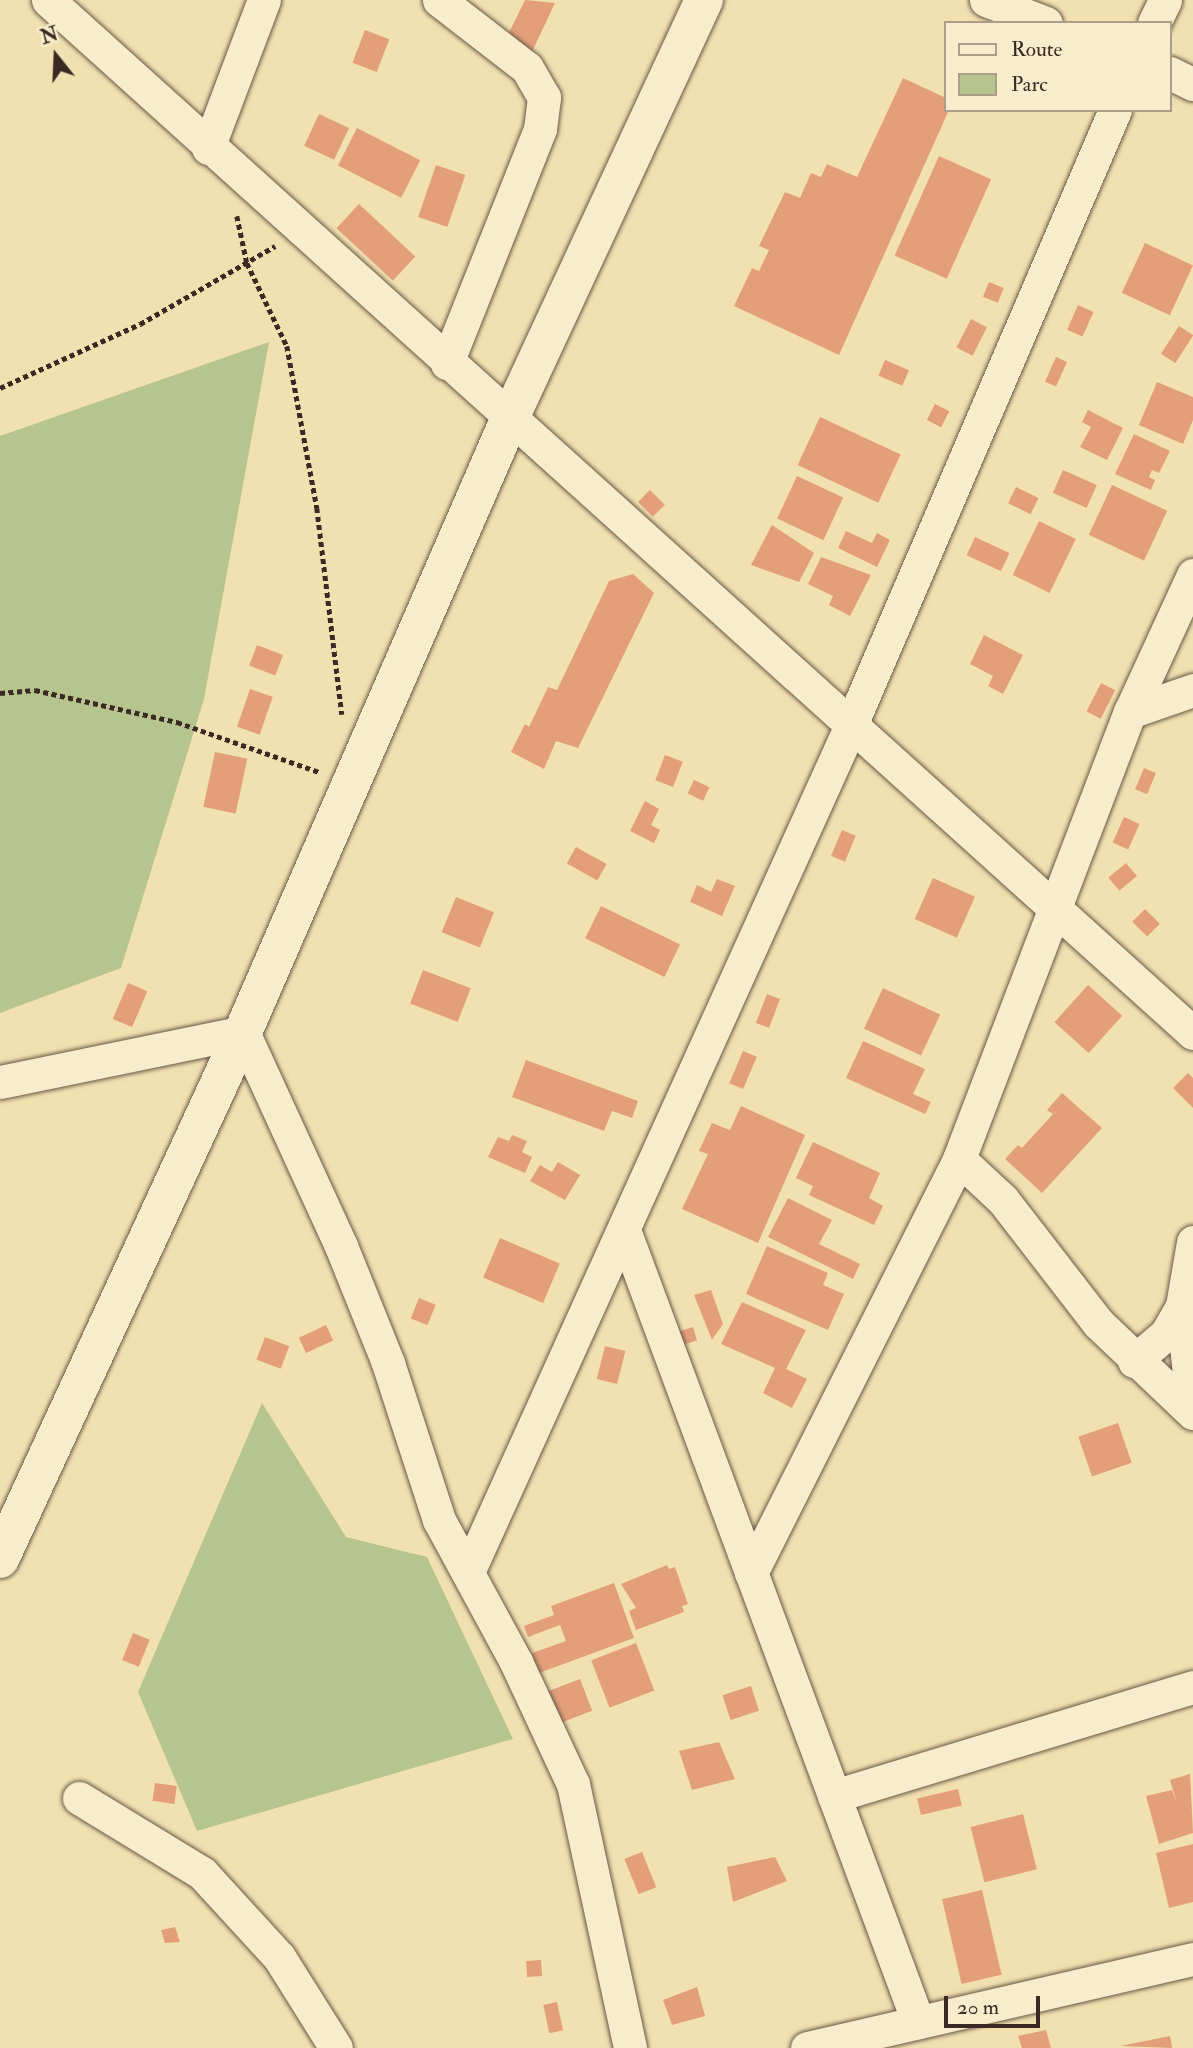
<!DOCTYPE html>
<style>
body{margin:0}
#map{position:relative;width:1193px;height:2048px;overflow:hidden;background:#f2e1b0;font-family:"IM FELL Double Pica",serif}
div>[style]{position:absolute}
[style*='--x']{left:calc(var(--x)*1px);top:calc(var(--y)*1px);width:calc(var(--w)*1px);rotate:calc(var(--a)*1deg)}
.green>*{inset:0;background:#b6c48e}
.building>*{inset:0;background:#e29f7a;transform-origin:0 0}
.path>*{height:4.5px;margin-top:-2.25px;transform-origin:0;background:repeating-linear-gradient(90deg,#3b2a24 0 5px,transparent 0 8.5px)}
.roads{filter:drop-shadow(0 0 2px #695847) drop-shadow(0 0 2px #695847)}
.street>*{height:33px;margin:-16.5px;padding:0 16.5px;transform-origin:16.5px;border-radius:16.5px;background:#f7eccc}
.secondary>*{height:38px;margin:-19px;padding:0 19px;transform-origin:19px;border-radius:19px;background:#f7eccc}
span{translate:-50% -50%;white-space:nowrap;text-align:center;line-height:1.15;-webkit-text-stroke:5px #f7eccc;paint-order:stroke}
.legend{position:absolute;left:944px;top:21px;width:228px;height:91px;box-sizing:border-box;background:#f7eccc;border:2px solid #ac9e89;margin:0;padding:9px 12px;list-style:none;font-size:21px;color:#3b2a24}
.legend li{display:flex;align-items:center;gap:14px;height:35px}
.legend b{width:35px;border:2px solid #ac9e89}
.north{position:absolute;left:21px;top:21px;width:70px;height:70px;-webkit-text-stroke:5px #f7eccc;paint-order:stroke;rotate:342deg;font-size:19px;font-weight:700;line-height:28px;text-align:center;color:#3b2a24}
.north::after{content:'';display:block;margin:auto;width:24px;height:32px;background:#3b2a24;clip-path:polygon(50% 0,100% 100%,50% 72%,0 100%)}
.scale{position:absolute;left:944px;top:1996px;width:96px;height:32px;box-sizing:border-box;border:4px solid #3b2a24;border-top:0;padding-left:9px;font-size:21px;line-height:24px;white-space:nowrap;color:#3b2a24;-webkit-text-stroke:5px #f7eccc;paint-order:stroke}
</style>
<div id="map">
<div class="green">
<div style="clip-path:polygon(269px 342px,204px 699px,121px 968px,0 1013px,0 436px)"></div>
<div style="clip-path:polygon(262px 1403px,346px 1537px,427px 1557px,513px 1739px,197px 1831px,138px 1692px)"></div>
</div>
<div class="building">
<div style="clip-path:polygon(525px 0,555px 3px,530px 56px,504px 43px)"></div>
<div style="left:365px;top:30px;width:26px;height:35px;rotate:21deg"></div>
<div style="clip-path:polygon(903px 78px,946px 98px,949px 110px,839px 355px,734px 306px,752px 268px,759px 271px,769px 250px,759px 246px,785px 192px,800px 198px,811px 173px,821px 177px,827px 164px,857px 177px)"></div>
<div style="left:319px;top:114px;width:33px;height:35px;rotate:25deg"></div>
<div style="left:357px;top:128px;width:71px;height:42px;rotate:27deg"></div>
<div style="left:939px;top:156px;width:57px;height:109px;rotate:24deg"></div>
<div style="left:436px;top:165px;width:31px;height:55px;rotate:19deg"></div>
<div style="left:359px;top:204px;width:77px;height:33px;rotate:43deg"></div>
<div style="left:1145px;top:243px;width:53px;height:55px;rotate:25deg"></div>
<div style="left:989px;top:282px;width:16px;height:16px;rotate:22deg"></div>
<div style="left:1078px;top:305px;width:17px;height:27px;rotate:24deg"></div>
<div style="left:971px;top:319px;width:18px;height:32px;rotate:27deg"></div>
<div style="left:1179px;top:326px;width:17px;height:33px;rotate:33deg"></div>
<div style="left:1056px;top:357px;width:12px;height:27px;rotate:24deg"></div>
<div style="left:885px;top:360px;width:26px;height:17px;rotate:23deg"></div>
<div style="clip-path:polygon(1157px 382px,1193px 397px,1193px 420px,1183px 444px,1139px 425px)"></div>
<div style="left:935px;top:404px;width:16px;height:18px;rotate:27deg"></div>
<div style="clip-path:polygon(1088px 410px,1123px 428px,1107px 460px,1080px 447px,1091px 427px,1082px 422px)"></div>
<div style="left:820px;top:417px;width:89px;height:53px;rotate:25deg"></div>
<div style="clip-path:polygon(1134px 434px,1170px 451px,1159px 473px,1152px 470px,1149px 477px,1155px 480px,1151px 490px,1115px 474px)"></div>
<div style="left:1063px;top:470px;width:37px;height:25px;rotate:24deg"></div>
<div style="left:797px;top:476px;width:51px;height:47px;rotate:25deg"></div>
<div style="left:1112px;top:485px;width:61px;height:55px;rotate:25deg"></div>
<div style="left:1016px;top:487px;width:25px;height:18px;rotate:26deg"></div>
<div style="left:650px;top:490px;width:21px;height:17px;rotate:45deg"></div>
<div style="left:1039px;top:521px;width:41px;height:60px;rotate:26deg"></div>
<div style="clip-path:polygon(772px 525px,814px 553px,799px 582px,751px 565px)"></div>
<div style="clip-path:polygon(846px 531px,872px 543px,877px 533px,890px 540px,877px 567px,838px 548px)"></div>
<div style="left:975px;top:537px;width:38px;height:20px;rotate:25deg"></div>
<div style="clip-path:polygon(821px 557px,871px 575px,850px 616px,829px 605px,833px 596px,808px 584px)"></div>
<div style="clip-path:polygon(633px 574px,654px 593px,578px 748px,556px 741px,544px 769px,511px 752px,525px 724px,529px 727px,548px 687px,557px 690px,609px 581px)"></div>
<div style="clip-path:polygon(984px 635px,1023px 655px,1003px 694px,988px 686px,993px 676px,970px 664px)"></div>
<div style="left:257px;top:645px;width:28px;height:22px;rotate:21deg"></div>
<div style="left:1101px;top:683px;width:16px;height:32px;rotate:27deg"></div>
<div style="left:250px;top:689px;width:24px;height:40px;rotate:19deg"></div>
<div style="left:215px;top:752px;width:33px;height:56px;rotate:12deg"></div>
<div style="left:665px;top:755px;width:19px;height:27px;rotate:21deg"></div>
<div style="left:1144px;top:768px;width:13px;height:23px;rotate:23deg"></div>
<div style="left:694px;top:780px;width:17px;height:15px;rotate:25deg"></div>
<div style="clip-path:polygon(645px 801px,659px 809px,651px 825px,660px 830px,654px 843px,630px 831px)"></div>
<div style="left:1124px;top:817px;width:17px;height:28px;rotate:24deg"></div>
<div style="left:842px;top:830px;width:15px;height:28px;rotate:23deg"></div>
<div style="left:576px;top:847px;width:35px;height:19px;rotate:29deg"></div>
<div style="left:1126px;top:863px;width:17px;height:23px;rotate:50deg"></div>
<div style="left:933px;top:878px;width:46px;height:45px;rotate:24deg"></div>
<div style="clip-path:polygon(717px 879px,735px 886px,722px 916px,690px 902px,697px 885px,711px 892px)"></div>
<div style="left:456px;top:897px;width:41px;height:38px;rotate:22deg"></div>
<div style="left:601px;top:906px;width:88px;height:36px;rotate:26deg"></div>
<div style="left:1145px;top:909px;width:21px;height:18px;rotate:45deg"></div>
<div style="left:423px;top:970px;width:51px;height:36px;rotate:21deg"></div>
<div style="left:128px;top:983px;width:21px;height:39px;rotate:23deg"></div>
<div style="left:1088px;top:985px;width:46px;height:50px;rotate:42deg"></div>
<div style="left:883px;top:988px;width:63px;height:45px;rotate:25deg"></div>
<div style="left:767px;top:994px;width:14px;height:31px;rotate:21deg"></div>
<div style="clip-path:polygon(863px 1041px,925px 1069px,913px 1094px,931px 1102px,925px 1114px,846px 1078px)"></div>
<div style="left:743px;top:1051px;width:15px;height:35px;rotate:23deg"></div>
<div style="clip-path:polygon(526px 1060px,638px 1101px,632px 1118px,612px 1111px,604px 1131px,512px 1097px)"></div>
<div style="clip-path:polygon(1188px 1073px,1193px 1078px,1193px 1108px,1173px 1088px)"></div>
<div style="clip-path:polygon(1062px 1093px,1102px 1128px,1042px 1193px,1005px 1159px,1018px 1145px,1022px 1148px,1053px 1114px,1047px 1110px)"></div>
<div style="clip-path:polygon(741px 1106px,805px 1135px,758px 1243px,682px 1209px,708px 1154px,699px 1151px,712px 1123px,730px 1130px)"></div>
<div style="clip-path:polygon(512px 1135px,527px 1141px,522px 1152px,532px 1157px,525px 1173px,488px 1157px,498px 1137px,509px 1141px)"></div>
<div style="clip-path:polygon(813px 1142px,880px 1173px,869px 1198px,883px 1206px,874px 1225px,809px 1195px,813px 1186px,796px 1178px)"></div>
<div style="clip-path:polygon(558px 1162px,580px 1175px,565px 1200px,530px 1181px,540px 1165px,552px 1172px)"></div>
<div style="clip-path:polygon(788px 1198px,832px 1220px,819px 1244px,860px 1264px,853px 1279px,768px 1237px)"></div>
<div style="left:500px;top:1238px;width:65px;height:43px;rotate:23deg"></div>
<div style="clip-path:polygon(767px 1246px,828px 1273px,823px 1285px,844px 1294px,828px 1330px,746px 1294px)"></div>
<div style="clip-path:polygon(711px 1290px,723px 1324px,712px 1340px,694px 1295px)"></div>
<div style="left:419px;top:1298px;width:18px;height:22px;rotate:22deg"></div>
<div style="clip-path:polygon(742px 1302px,806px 1330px,786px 1369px,807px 1379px,792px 1408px,763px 1393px,775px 1368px,721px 1344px)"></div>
<div style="left:326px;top:1325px;width:17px;height:30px;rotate:65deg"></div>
<div style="left:693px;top:1327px;width:14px;height:15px;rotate:73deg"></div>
<div style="left:265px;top:1337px;width:26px;height:24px;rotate:21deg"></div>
<div style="left:605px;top:1346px;width:21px;height:34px;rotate:14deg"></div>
<div style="left:1118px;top:1423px;width:42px;height:42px;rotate:71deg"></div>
<div style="clip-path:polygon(667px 1565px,669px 1569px,675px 1567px,688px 1604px,682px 1606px,684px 1612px,636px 1630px,629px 1611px,636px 1608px,621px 1584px)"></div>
<div style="clip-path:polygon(614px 1583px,634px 1638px,539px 1673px,532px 1653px,566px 1641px,560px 1625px,528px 1637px,524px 1626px,554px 1615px,551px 1606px)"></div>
<div style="left:133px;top:1633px;width:18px;height:29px;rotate:22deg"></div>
<div style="left:636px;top:1643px;width:51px;height:48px;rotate:69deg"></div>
<div style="left:580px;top:1679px;width:34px;height:37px;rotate:69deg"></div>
<div style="left:751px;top:1686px;width:26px;height:30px;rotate:72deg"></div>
<div style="clip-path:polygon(719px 1742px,735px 1779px,692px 1790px,679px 1751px)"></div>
<div style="clip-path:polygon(1190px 1774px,1193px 1833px,1159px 1844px,1146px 1796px,1172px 1790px,1177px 1803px,1170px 1780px)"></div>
<div style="left:155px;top:1783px;width:22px;height:18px;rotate:8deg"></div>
<div style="left:958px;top:1789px;width:17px;height:42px;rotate:77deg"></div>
<div style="left:1023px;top:1814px;width:57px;height:54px;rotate:76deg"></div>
<div style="clip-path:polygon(1193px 1844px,1193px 1902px,1169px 1908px,1156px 1853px)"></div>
<div style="left:642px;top:1852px;width:38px;height:19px;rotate:68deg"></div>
<div style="clip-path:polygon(775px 1857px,787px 1881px,733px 1902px,727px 1867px)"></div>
<div style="left:982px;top:1890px;width:87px;height:41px;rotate:77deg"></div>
<div style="clip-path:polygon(175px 1927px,180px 1942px,165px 1943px,161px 1930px)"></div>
<div style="left:541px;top:1960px;width:16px;height:15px;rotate:86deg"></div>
<div style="clip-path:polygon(697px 1987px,705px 2016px,672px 2025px,663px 2000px)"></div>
<div style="left:557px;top:2002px;width:29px;height:14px;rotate:78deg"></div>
<div style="clip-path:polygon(1046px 2030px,1051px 2048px,1022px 2048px,1018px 2036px)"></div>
<div style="clip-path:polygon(1170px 2036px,1172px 2048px,1120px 2046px)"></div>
</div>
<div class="path">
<div style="--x:237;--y:216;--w:48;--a:78"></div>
<div style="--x:247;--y:263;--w:92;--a:64.3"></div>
<div style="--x:287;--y:346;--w:165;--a:79.5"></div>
<div style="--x:317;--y:508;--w:208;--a:83.1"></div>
<div style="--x:0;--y:388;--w:154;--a:-24.6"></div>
<div style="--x:140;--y:324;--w:156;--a:-30"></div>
<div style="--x:0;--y:693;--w:35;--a:-5"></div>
<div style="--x:35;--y:690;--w:146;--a:12.7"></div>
<div style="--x:177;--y:722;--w:151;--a:19.4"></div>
</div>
<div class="roads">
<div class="street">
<div style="--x:48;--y:0;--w:1542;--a:42.06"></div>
<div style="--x:439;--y:0;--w:111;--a:37.7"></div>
<div style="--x:527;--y:68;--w:34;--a:60"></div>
<div style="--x:544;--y:97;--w:32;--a:97"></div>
<div style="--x:540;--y:129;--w:252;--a:111.7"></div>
<div style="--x:986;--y:0;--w:64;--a:21"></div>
<div style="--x:1154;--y:23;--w:25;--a:-64"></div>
<div style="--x:1170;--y:73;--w:25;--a:26"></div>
<div style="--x:208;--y:148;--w:158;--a:-69.3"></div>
<div style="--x:1130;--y:712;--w:67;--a:-19.2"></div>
<div style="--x:0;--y:1082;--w:248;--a:-11.6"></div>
<div style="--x:243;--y:1032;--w:235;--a:65.4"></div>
<div style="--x:341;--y:1246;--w:126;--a:68.1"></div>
<div style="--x:388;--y:1363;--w:165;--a:72"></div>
<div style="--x:439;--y:1520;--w:162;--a:61.5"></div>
<div style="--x:516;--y:1662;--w:135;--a:65"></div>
<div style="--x:573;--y:1784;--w:270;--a:77.8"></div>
<div style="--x:959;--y:1159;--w:60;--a:43"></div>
<div style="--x:1003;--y:1200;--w:155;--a:52.3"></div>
<div style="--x:1098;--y:1323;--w:131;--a:43.5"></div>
<div style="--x:624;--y:1230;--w:845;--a:69.63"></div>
<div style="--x:1134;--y:1361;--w:42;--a:-40.2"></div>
<div style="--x:1166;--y:1334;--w:32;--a:-60"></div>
<div style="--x:1193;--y:1413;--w:108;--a:-95.9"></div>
<div style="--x:1182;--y:1306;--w:65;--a:-80.2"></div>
<div style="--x:469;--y:1570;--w:927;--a:-65.67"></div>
<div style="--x:851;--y:725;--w:669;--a:-66.77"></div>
<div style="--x:751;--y:1573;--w:463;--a:-63.3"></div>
<div style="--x:959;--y:1159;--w:479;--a:-69.1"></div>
<div style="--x:1130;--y:712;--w:151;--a:-65.3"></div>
<div style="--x:834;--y:1796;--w:375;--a:-16.9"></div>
<div style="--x:79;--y:1798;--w:144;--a:31.4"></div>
<div style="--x:202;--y:1873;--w:114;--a:47.5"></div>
<div style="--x:279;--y:1957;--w:107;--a:57.9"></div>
<div style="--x:807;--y:2048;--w:396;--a:-13"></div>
</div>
<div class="secondary">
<div style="--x:0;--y:1559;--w:580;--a:-65.25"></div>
<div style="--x:243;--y:1032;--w:670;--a:-66.5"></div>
<div style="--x:510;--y:418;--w:461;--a:-65.1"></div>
</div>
</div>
<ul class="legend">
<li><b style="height:9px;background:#f7eccc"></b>Route</li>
<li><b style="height:19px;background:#b6c48e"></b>Parc</li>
</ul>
<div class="north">N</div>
<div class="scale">20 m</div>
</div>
